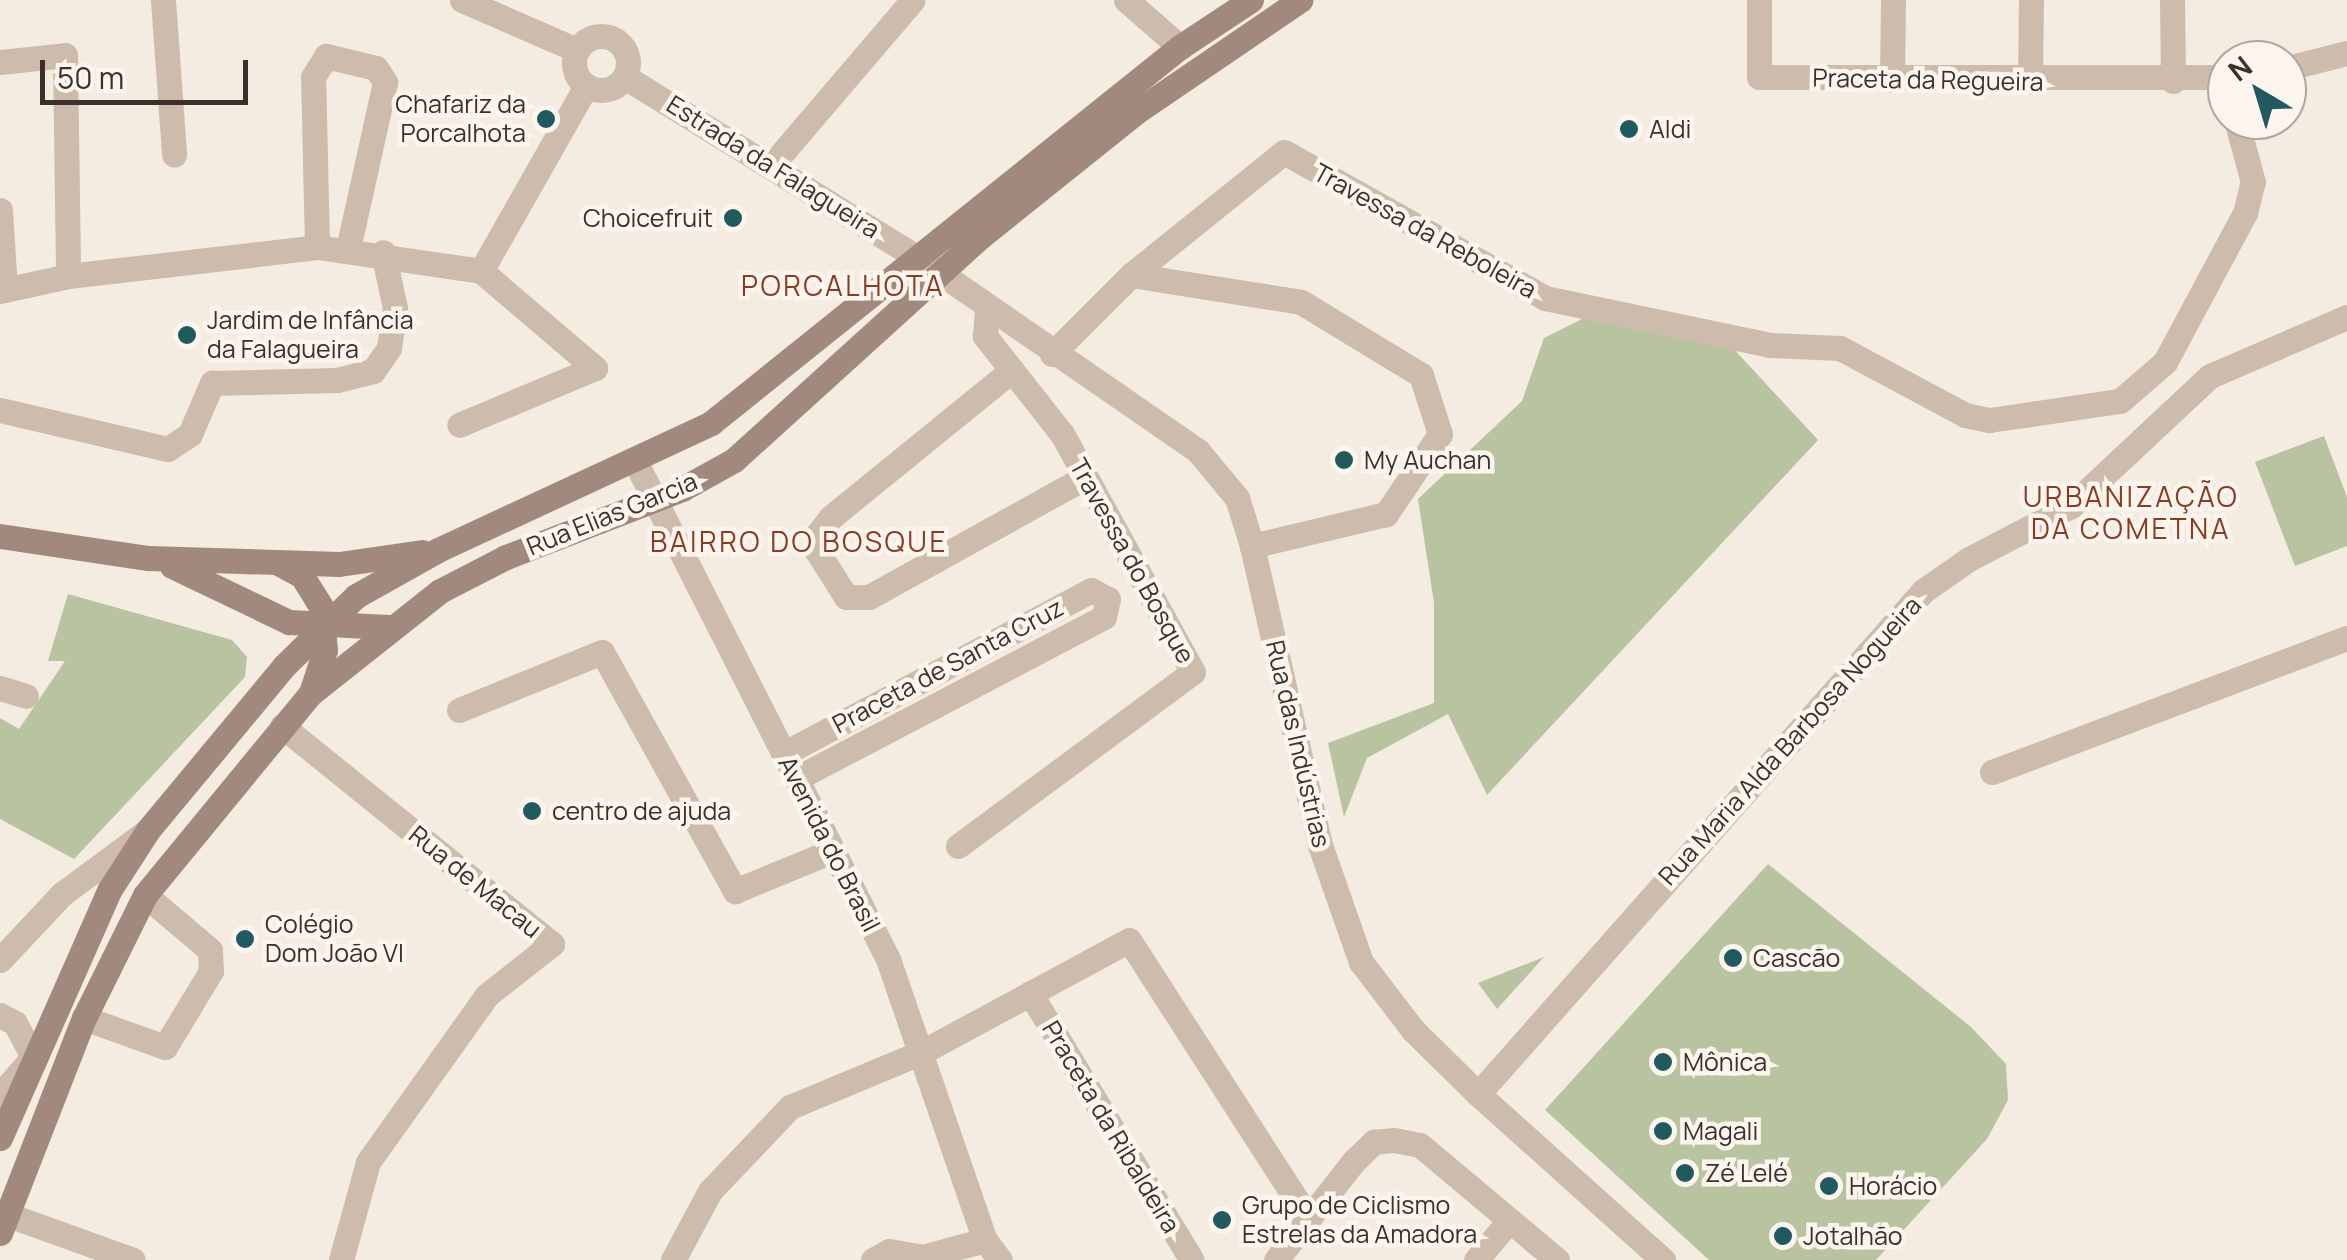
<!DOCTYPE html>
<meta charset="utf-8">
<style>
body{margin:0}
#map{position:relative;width:2347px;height:1260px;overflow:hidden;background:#f4ebe1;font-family:Manrope,sans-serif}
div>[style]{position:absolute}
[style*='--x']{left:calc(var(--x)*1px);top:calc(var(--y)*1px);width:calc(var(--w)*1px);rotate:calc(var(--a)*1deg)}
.green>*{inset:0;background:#b8c4a0}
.street>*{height:25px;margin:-12.5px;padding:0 12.5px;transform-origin:12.5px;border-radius:12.5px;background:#cdbbac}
.street>.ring{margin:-12.5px;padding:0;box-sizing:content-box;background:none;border:25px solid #cdbbac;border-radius:50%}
.secondary>*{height:25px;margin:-12.5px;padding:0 12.5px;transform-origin:12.5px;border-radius:12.5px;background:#a18a7d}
.dots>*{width:28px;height:28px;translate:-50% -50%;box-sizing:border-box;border:5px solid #fbf5ee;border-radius:50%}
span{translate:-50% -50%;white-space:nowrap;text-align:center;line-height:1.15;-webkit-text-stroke:9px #fbf5ee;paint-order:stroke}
.street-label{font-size:25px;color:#3b302b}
.poi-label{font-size:25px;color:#3b302b}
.right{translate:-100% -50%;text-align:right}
.left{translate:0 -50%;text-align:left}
.neighbourhood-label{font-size:28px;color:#8c3b22;letter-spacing:2.5px}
.north{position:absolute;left:2207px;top:40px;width:100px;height:100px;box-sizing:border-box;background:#fbf5ee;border:2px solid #aea6a0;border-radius:50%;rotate:322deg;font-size:28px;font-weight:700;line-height:40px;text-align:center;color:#3b302b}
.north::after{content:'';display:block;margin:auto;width:35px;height:45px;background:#1f5a5e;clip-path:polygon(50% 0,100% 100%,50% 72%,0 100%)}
.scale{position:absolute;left:40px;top:60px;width:208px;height:45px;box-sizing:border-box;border:5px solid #3b302b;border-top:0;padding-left:12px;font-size:30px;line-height:35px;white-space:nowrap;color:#3b302b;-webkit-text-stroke:8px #fbf5ee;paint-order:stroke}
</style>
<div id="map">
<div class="green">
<div style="clip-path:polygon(1586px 317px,1730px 345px,1818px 440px,1487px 795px,1448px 714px,1367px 758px,1344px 817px,1328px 743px,1434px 703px,1434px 603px,1418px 499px,1522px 401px,1544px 338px)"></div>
<div style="clip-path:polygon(2324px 436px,2347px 497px,2347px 546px,2295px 566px,2255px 462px)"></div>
<div style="clip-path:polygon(68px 594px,232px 640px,247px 657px,245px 677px,74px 859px,0 819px,0 718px,19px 729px,65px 661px,48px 661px)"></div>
<div style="clip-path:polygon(1768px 864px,1971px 1027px,2006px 1064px,2008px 1100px,1987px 1139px,1876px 1260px,1709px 1260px,1545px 1110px)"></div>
<div style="clip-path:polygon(1544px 957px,1497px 1009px,1478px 983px)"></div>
</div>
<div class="street">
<div style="--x:163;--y:0;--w:155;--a:85.9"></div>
<div style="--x:462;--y:0;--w:125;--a:23.5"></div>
<div style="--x:1126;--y:0;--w:72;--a:41"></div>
<div style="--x:1759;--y:0;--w:77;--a:90"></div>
<div style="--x:1759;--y:77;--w:468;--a:0"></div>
<div style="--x:2172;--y:0;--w:81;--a:89.3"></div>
<div class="ring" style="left:574px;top:36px;width:29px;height:29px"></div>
<div style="--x:0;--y:62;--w:65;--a:-6.1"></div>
<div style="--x:65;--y:55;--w:221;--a:89.2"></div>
<div style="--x:2287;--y:68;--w:62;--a:-14"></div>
<div style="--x:625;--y:77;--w:347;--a:31.7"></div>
<div style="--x:920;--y:259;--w:338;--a:34.6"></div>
<div style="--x:1198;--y:451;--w:61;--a:50.3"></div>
<div style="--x:1237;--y:498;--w:50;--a:72.6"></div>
<div style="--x:1252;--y:546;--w:307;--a:77.2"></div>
<div style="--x:1320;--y:845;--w:124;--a:70.7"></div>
<div style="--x:1361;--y:962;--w:86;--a:52.6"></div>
<div style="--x:1413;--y:1030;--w:91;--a:44.6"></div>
<div style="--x:1478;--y:1094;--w:249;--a:41.9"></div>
<div style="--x:1892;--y:80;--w:80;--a:-89.3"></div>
<div style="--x:2030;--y:82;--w:82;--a:-89.3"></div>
<div style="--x:771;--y:166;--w:218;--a:-49.5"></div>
<div style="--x:0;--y:210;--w:80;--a:86.4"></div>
<div style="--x:317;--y:247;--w:170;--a:-91.3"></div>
<div style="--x:313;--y:77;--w:25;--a:-58"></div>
<div style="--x:326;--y:56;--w:51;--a:13.5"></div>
<div style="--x:376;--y:68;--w:17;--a:57"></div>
<div style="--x:385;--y:82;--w:171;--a:102.5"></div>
<div style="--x:481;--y:271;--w:213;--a:-60.4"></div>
<div style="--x:1131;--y:275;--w:172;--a:9"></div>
<div style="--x:1301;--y:302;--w:140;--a:31.3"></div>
<div style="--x:1421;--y:375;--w:62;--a:72.1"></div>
<div style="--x:1440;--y:434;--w:97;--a:124"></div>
<div style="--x:1386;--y:514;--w:138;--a:166.6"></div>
<div style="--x:0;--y:291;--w:70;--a:-12.4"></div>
<div style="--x:68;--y:276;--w:251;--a:-6.6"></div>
<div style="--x:317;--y:247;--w:166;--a:8.3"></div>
<div style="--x:481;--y:271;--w:150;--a:40.4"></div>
<div style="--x:595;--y:368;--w:147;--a:157.3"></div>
<div style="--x:1052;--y:354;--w:112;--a:-45"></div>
<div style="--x:1131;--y:275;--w:196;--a:-38.8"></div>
<div style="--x:1284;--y:152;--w:299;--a:29.2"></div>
<div style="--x:1545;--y:298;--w:229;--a:11.8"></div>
<div style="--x:1769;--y:345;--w:71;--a:2.4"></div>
<div style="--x:1840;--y:348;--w:142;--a:28.2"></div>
<div style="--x:1965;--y:415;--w:25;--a:12"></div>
<div style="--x:1989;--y:420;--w:132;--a:-8.3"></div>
<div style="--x:2120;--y:401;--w:60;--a:-40.9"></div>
<div style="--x:2165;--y:362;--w:169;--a:-61.8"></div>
<div style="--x:2245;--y:213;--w:32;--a:-76"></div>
<div style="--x:2253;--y:182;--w:64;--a:-105.3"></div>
<div style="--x:1012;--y:370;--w:233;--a:140.9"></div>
<div style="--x:831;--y:517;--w:23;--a:128"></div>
<div style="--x:817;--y:535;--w:16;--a:90"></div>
<div style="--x:817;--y:551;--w:54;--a:57.8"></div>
<div style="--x:846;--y:597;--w:23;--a:0"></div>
<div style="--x:869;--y:597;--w:246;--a:-29"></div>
<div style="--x:0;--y:410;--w:172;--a:13.1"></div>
<div style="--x:168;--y:449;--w:27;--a:-34"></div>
<div style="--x:190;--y:434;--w:56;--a:-66.7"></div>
<div style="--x:212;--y:383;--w:125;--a:-1.4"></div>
<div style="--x:337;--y:380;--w:37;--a:-14"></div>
<div style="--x:373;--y:371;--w:28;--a:-55"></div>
<div style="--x:389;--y:348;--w:40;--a:-81.5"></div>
<div style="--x:395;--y:308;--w:57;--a:-102.1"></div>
<div style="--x:636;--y:463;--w:556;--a:63.07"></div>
<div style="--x:888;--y:959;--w:297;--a:71"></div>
<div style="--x:985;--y:1240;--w:25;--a:53"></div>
<div style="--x:0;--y:688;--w:27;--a:17"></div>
<div style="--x:459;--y:710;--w:154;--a:-22.1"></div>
<div style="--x:602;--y:652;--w:274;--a:60.9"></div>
<div style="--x:735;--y:891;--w:105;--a:-22.4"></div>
<div style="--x:282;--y:726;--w:347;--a:38.9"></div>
<div style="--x:552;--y:944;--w:83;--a:141.9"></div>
<div style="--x:487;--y:995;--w:205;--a:125.5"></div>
<div style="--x:368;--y:1162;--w:102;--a:105.4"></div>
<div style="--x:783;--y:754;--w:349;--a:-28"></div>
<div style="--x:1091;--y:590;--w:19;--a:28"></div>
<div style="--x:1108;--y:599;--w:18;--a:103"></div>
<div style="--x:1104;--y:617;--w:348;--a:152.3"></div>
<div style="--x:1992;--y:772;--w:379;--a:-20.7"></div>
<div style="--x:958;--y:846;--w:292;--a:-36.5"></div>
<div style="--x:1193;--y:672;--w:272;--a:-118.8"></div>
<div style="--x:1062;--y:434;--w:125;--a:-128.2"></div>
<div style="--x:985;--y:336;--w:27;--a:-86"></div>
<div style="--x:0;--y:960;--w:91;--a:-46.8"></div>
<div style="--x:62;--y:894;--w:102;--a:-36.6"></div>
<div style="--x:1030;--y:993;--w:312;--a:58.8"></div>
<div style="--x:0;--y:1015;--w:17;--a:28"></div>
<div style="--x:15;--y:1023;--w:38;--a:62"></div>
<div style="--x:33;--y:1057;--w:50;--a:131"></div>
<div style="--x:84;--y:1018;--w:86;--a:19.7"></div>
<div style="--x:165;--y:1047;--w:89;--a:-58.8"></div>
<div style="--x:211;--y:971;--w:21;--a:-93"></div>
<div style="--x:210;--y:950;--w:85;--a:-139.8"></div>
<div style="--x:1478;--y:1094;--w:672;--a:-48.5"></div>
<div style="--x:1923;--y:591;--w:56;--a:-34.8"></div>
<div style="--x:1969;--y:559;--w:115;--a:-27.5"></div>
<div style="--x:2071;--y:506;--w:190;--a:-43.1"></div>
<div style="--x:2210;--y:376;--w:149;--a:-23.3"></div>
<div style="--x:0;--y:1212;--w:141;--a:19.8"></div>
<div style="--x:673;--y:1260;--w:78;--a:-61.8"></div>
<div style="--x:710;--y:1191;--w:116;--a:-46.4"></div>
<div style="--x:790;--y:1107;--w:143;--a:-22.6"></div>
<div style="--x:922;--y:1052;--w:235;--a:-28.4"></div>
<div style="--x:1129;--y:940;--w:327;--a:57.2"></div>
<div style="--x:873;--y:1260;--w:18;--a:-29"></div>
<div style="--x:889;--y:1251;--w:34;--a:10"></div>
<div style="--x:922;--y:1257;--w:65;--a:-15.1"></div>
<div style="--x:1276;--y:1260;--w:126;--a:-51.8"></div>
<div style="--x:1354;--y:1161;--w:28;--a:-44"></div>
<div style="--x:1374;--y:1142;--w:20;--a:-6"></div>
<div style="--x:1394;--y:1140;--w:26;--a:11"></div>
<div style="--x:1420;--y:1145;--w:179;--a:40"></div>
<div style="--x:1476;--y:1260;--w:51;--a:-49.8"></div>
</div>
<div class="secondary">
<div style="--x:0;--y:536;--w:150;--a:8.5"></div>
<div style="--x:148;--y:558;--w:191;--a:1.8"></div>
<div style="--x:339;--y:564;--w:84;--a:-8.2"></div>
<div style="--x:278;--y:563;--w:27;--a:28"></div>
<div style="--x:302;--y:576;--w:36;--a:58"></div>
<div style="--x:321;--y:607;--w:43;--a:84.7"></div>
<div style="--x:325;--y:650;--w:42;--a:108"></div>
<div style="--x:172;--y:566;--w:130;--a:25.6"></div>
<div style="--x:289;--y:622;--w:99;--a:2.9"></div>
<div style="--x:0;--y:1138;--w:272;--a:-66.2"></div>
<div style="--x:110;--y:889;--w:70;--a:-57.2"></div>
<div style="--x:148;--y:830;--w:213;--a:-50.3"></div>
<div style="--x:284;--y:666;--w:100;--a:-44.2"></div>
<div style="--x:356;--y:596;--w:94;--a:-29.3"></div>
<div style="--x:438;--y:550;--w:301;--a:-24.9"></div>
<div style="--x:711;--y:423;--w:601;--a:-38.72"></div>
<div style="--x:1180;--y:47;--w:85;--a:-33.5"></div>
<div style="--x:0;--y:1233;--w:231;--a:-68.7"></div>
<div style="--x:84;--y:1018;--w:137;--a:-63.6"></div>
<div style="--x:145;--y:895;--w:260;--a:-50.6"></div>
<div style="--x:310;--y:694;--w:166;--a:-38.4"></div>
<div style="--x:440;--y:591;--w:74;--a:-27.3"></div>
<div style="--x:506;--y:557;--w:189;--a:-21.1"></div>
<div style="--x:682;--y:489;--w:60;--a:-29.1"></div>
<div style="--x:734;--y:460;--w:332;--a:-42.2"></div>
<div style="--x:980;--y:237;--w:200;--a:-38.7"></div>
<div style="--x:1136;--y:112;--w:199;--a:-34.3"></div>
</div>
<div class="dots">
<div style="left:546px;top:119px;background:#1f5a5e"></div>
<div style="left:1629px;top:129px;background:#1f5a5e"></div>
<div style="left:733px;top:218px;background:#1f5a5e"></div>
<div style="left:187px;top:335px;background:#1f5a5e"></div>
<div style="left:1344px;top:460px;background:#1f5a5e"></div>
<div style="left:532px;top:811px;background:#1f5a5e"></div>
<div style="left:245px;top:939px;background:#1f5a5e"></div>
<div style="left:1733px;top:958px;background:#1f5a5e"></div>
<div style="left:1663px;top:1062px;background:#1f5a5e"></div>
<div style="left:1663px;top:1131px;background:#1f5a5e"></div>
<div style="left:1685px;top:1173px;background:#1f5a5e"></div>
<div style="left:1829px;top:1186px;background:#1f5a5e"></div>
<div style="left:1222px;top:1220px;background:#1f5a5e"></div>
<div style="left:1783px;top:1236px;background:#1f5a5e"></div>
</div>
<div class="street-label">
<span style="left:1928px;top:80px;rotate:1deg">Praceta da Regueira</span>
<span style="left:773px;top:167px;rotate:32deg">Estrada da Falagueira</span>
<span style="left:1425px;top:231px;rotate:29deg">Travessa da Reboleira</span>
<span style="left:612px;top:514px;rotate:-22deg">Rua Elias Garcia</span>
<span style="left:1132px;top:561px;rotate:61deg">Travessa do Bosque</span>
<span style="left:948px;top:666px;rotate:-28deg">Praceta de Santa Cruz</span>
<span style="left:1790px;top:741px;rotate:-48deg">Rua Maria Alda Barbosa Nogueira</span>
<span style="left:1298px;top:744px;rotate:77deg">Rua das Indústrias</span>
<span style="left:829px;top:844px;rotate:63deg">Avenida do Brasil</span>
<span style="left:475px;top:882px;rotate:39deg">Rua de Macau</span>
<span style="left:1111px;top:1127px;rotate:59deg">Praceta da Ribaldeira</span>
</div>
<div class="poi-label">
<span class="right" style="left:526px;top:119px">Chafariz da<br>Porcalhota</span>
<span class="left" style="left:1649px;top:129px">Aldi</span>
<span class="right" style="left:713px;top:218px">Choicefruit</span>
<span class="left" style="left:207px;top:335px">Jardim de Infância<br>da Falagueira</span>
<span class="left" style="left:1364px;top:460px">My Auchan</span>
<span class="left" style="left:552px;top:811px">centro de ajuda</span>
<span class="left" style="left:265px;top:939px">Colégio<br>Dom João VI</span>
<span class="left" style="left:1753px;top:958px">Cascão</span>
<span class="left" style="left:1683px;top:1062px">Mônica</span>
<span class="left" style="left:1683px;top:1131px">Magali</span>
<span class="left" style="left:1705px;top:1173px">Zé Lelé</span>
<span class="left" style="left:1849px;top:1186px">Horácio</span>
<span class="left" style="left:1242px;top:1220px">Grupo de Ciclismo<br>Estrelas da Amadora</span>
<span class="left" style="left:1803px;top:1236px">Jotalhão</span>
</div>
<div class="neighbourhood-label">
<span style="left:843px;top:285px">PORCALHOTA</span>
<span style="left:2131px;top:512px">URBANIZAÇÃO<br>DA COMETNA</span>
<span style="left:799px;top:541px">BAIRRO DO BOSQUE</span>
</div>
<div class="north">N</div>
<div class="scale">50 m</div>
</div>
